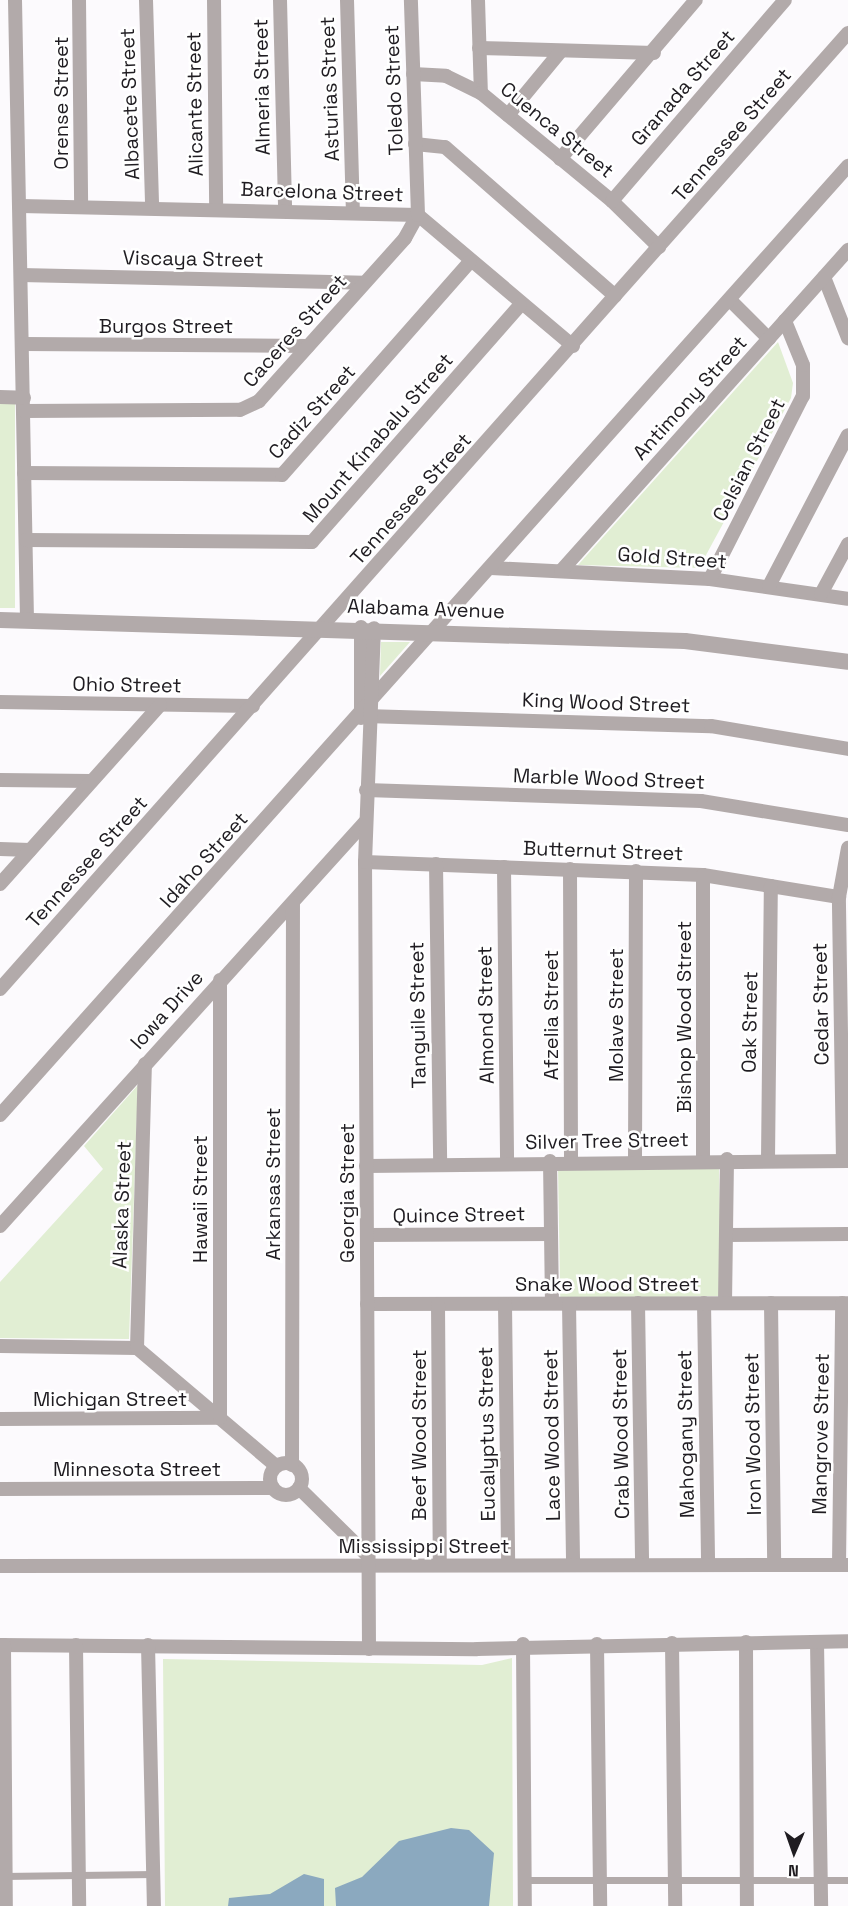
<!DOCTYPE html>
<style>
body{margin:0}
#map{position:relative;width:848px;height:1906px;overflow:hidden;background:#fcfafd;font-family:"Space Grotesk",sans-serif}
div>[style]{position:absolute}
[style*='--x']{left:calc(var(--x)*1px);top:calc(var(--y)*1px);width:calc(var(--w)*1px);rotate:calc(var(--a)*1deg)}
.green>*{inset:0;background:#e1eed3;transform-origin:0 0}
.water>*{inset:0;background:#8ba9bf}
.service>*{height:7px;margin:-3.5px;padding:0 3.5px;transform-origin:3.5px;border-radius:3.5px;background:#b2aaaa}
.minor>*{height:14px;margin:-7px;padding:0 7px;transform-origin:7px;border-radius:7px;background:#b2aaaa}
.minor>.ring{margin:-7px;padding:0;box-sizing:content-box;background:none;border:14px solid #b2aaaa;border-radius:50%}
.tertiary>*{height:16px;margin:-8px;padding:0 8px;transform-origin:8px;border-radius:8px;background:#b2aaaa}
span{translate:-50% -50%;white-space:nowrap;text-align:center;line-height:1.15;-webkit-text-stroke:5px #fff;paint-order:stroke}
.street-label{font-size:20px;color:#1f1c21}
.north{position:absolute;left:764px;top:1822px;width:60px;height:60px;-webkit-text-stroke:4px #fff;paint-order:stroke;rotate:182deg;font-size:16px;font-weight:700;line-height:24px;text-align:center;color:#1f1c21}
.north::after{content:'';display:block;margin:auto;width:21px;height:27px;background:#1f1c21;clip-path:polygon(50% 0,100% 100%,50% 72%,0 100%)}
</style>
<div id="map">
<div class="green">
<div style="clip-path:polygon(778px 342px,793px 383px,791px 398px,699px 568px,578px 565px)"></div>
<div style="left:0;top:404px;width:15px;height:204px"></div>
<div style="clip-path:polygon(381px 642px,410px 642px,380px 676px)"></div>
<div style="clip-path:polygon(138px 1085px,129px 1339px,0 1338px,0 1282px,103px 1169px,84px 1146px)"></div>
<div style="left:719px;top:1166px;width:130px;height:161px;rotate:89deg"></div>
<div style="clip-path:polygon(512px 1658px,513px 1906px,165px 1906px,163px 1659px,482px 1665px)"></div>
</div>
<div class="water">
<div style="clip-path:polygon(451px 1828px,469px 1830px,494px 1853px,489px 1906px,336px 1906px,335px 1888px,362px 1877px,399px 1841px)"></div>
<div style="clip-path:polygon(304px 1874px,324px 1879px,324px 1906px,228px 1906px,229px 1898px,270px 1894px)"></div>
</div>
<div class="service">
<div style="--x:3;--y:1876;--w:151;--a:-0.8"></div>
<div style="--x:525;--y:1880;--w:323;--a:0"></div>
</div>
<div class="minor">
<div style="--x:15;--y:0;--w:621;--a:88.89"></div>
<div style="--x:79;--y:0;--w:207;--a:89.4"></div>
<div style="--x:146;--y:0;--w:207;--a:88.3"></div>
<div style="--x:214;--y:0;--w:208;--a:89.4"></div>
<div style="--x:280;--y:0;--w:210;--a:88.6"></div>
<div style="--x:347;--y:0;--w:212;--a:88.4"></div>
<div style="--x:478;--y:0;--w:93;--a:88.2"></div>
<div style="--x:479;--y:48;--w:175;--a:1.6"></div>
<div style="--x:413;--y:74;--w:33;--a:3"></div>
<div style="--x:446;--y:76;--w:39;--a:26"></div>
<div style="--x:481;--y:93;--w:170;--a:39.5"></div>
<div style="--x:612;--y:201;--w:66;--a:44.4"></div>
<div style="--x:508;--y:115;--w:83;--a:-50.4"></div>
<div style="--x:415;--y:144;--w:30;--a:6"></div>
<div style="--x:445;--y:147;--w:226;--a:41.2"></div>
<div style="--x:560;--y:159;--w:209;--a:-49.5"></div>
<div style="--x:612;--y:201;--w:265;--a:-49.3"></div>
<div style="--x:21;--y:206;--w:397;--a:1.3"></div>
<div style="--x:418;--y:215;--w:203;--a:40.2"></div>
<div style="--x:21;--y:275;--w:343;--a:1.3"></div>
<div style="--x:824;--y:277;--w:66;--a:68.5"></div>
<div style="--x:730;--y:300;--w:55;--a:45"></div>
<div style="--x:24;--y:344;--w:284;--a:0.4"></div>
<div style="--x:0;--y:397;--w:24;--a:2"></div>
<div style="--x:24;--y:411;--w:216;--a:-0.3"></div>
<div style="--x:240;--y:410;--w:21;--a:-25"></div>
<div style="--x:259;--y:401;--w:219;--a:-48.1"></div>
<div style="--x:405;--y:238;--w:26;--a:-61"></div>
<div style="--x:418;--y:215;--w:215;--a:-91.9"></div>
<div style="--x:24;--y:473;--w:258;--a:0.4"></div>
<div style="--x:282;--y:475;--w:284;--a:-48.6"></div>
<div style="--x:26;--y:540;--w:286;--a:0.4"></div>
<div style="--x:312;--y:542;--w:315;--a:-48.7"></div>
<div style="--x:491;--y:568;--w:219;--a:2.9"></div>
<div style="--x:710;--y:579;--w:139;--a:8.2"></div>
<div style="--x:561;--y:571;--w:431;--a:-48.2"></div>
<div style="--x:710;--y:579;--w:205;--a:-63.1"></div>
<div style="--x:803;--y:396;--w:31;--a:-90"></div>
<div style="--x:803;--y:365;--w:48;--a:-112.2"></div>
<div style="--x:769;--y:586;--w:170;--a:-62.4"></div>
<div style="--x:821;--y:594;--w:57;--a:-61.6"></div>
<div style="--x:0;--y:702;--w:253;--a:0.9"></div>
<div style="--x:365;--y:716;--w:346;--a:1.7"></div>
<div style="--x:711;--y:726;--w:139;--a:9.5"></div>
<div style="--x:361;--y:718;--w:91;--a:-90"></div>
<div style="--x:0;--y:780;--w:91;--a:0.6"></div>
<div style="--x:366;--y:790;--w:335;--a:1.9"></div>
<div style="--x:701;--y:801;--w:149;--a:9.3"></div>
<div style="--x:0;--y:849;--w:30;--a:2"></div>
<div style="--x:365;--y:862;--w:338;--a:2.2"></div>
<div style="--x:703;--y:875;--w:138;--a:9.2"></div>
<div style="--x:436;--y:864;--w:300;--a:89.2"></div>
<div style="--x:504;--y:867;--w:295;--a:89.4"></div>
<div style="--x:570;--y:869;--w:292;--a:89.8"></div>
<div style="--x:0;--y:884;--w:240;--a:-48.2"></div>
<div style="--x:0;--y:989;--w:1278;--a:-48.43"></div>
<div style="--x:0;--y:1115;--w:1273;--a:-48.22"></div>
<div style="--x:635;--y:1159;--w:288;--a:-89.8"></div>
<div style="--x:703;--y:1159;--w:284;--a:-90"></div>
<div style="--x:768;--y:1159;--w:273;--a:-89.4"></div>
<div style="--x:550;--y:1161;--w:142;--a:89.2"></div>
<div style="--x:843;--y:1161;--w:264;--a:-90.9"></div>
<div style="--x:839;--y:897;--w:50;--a:-79.6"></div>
<div style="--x:366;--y:1166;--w:482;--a:-0.6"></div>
<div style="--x:0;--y:1226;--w:546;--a:-47.9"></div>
<div style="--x:367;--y:1235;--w:184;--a:-0.3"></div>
<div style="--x:726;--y:1235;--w:122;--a:-0.5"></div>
<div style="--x:638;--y:1303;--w:262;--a:89.1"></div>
<div style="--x:704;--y:1303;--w:262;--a:89.1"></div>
<div style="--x:725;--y:1303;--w:144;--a:-89.2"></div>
<div style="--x:771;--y:1303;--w:262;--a:89.3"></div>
<div style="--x:367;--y:1304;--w:481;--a:-0.1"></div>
<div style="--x:438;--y:1304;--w:261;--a:89.6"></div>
<div style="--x:505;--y:1304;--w:261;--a:89.3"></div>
<div style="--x:569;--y:1304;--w:261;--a:89.1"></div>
<div style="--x:0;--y:1346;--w:137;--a:0.8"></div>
<div style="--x:137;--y:1348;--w:284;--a:-88.4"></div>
<div style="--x:137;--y:1348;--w:182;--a:40.3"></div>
<div style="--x:0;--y:1419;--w:220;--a:-0.3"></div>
<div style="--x:220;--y:1418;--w:438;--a:-90"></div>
<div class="ring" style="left:270px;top:1463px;width:18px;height:18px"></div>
<div style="--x:292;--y:1465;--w:562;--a:-89.9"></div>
<div style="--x:299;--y:1488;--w:97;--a:44.6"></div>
<div style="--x:0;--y:1489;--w:273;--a:-0.2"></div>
<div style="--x:839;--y:1565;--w:262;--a:-89.3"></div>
<div style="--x:0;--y:1566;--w:848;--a:-0.07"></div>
<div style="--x:746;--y:1642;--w:264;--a:89.8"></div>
<div style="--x:817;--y:1642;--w:264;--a:89.1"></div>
<div style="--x:672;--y:1643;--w:263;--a:89.3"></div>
<div style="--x:523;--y:1644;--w:262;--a:89.6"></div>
<div style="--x:597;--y:1644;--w:262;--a:89.3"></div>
<div style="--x:0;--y:1645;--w:477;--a:0.5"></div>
<div style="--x:477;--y:1649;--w:371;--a:-1.2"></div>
<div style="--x:4;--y:1645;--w:261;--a:89.6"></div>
<div style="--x:76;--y:1645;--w:261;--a:89.3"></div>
<div style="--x:148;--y:1645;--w:261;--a:88.7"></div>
<div style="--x:369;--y:1649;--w:787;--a:-90.29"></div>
<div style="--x:365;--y:862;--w:234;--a:-87.8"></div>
</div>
<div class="tertiary">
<div style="--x:0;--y:620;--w:685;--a:1.76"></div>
<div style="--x:685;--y:641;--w:164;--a:7.3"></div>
</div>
<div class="street-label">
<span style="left:262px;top:87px;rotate:-91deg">Almeria Street</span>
<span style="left:683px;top:88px;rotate:-49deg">Granada Street</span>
<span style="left:330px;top:89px;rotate:-92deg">Asturias Street</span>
<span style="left:394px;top:90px;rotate:-92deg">Toledo Street</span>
<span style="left:61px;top:103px;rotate:-90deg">Orense Street</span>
<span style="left:130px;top:104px;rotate:-92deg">Albacete Street</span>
<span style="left:195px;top:104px;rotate:-91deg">Alicante Street</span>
<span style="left:557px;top:130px;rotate:39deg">Cuenca Street</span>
<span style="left:732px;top:135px;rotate:-49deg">Tennessee Street</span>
<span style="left:322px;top:192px;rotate:2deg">Barcelona Street</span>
<span style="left:193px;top:259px;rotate:1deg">Viscaya Street</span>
<span style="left:166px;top:326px">Burgos Street</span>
<span style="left:295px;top:331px;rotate:-48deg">Caceres Street</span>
<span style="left:690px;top:398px;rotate:-48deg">Antimony Street</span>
<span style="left:312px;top:412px;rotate:-48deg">Cadiz Street</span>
<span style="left:378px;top:438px;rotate:-49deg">Mount Kinabalu Street</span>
<span style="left:749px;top:460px;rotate:-63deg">Celsian Street</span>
<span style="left:411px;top:499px;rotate:-48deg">Tennessee Street</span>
<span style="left:672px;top:558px;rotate:4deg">Gold Street</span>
<span style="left:426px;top:609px;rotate:2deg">Alabama Avenue</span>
<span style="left:127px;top:685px;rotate:1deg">Ohio Street</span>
<span style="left:606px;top:703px;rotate:2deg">King Wood Street</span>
<span style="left:609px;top:779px;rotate:2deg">Marble Wood Street</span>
<span style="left:603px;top:851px;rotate:2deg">Butternut Street</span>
<span style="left:204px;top:860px;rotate:-48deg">Idaho Street</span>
<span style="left:87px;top:862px;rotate:-48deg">Tennessee Street</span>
<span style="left:821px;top:1004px;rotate:-91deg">Cedar Street</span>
<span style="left:167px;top:1010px;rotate:-48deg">Iowa Drive</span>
<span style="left:418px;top:1015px;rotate:-91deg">Tanguile Street</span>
<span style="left:486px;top:1015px;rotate:-91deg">Almond Street</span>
<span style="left:551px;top:1015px;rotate:-90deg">Afzelia Street</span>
<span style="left:616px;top:1015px;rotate:-90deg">Molave Street</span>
<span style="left:684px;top:1017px;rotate:-90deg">Bishop Wood Street</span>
<span style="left:750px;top:1022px;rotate:-89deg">Oak Street</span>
<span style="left:607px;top:1141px;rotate:-1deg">Silver Tree Street</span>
<span style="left:273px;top:1184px;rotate:-90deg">Arkansas Street</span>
<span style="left:347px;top:1193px;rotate:-90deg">Georgia Street</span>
<span style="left:200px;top:1199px;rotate:-90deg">Hawaii Street</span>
<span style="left:122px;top:1205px;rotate:-88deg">Alaska Street</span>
<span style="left:459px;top:1215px;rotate:-1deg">Quince Street</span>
<span style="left:607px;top:1284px">Snake Wood Street</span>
<span style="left:110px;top:1399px">Michigan Street</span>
<span style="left:487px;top:1434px;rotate:-91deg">Eucalyptus Street</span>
<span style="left:621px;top:1434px;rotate:-91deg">Crab Wood Street</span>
<span style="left:686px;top:1434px;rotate:-91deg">Mahogany Street</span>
<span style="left:753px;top:1434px;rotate:-91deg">Iron Wood Street</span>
<span style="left:821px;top:1434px;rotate:-89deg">Mangrove Street</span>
<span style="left:419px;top:1435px;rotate:-90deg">Beef Wood Street</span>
<span style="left:552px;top:1435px;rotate:-91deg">Lace Wood Street</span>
<span style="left:137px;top:1469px">Minnesota Street</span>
<span style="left:424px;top:1546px">Mississippi Street</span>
</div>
<div class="north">N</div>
</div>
